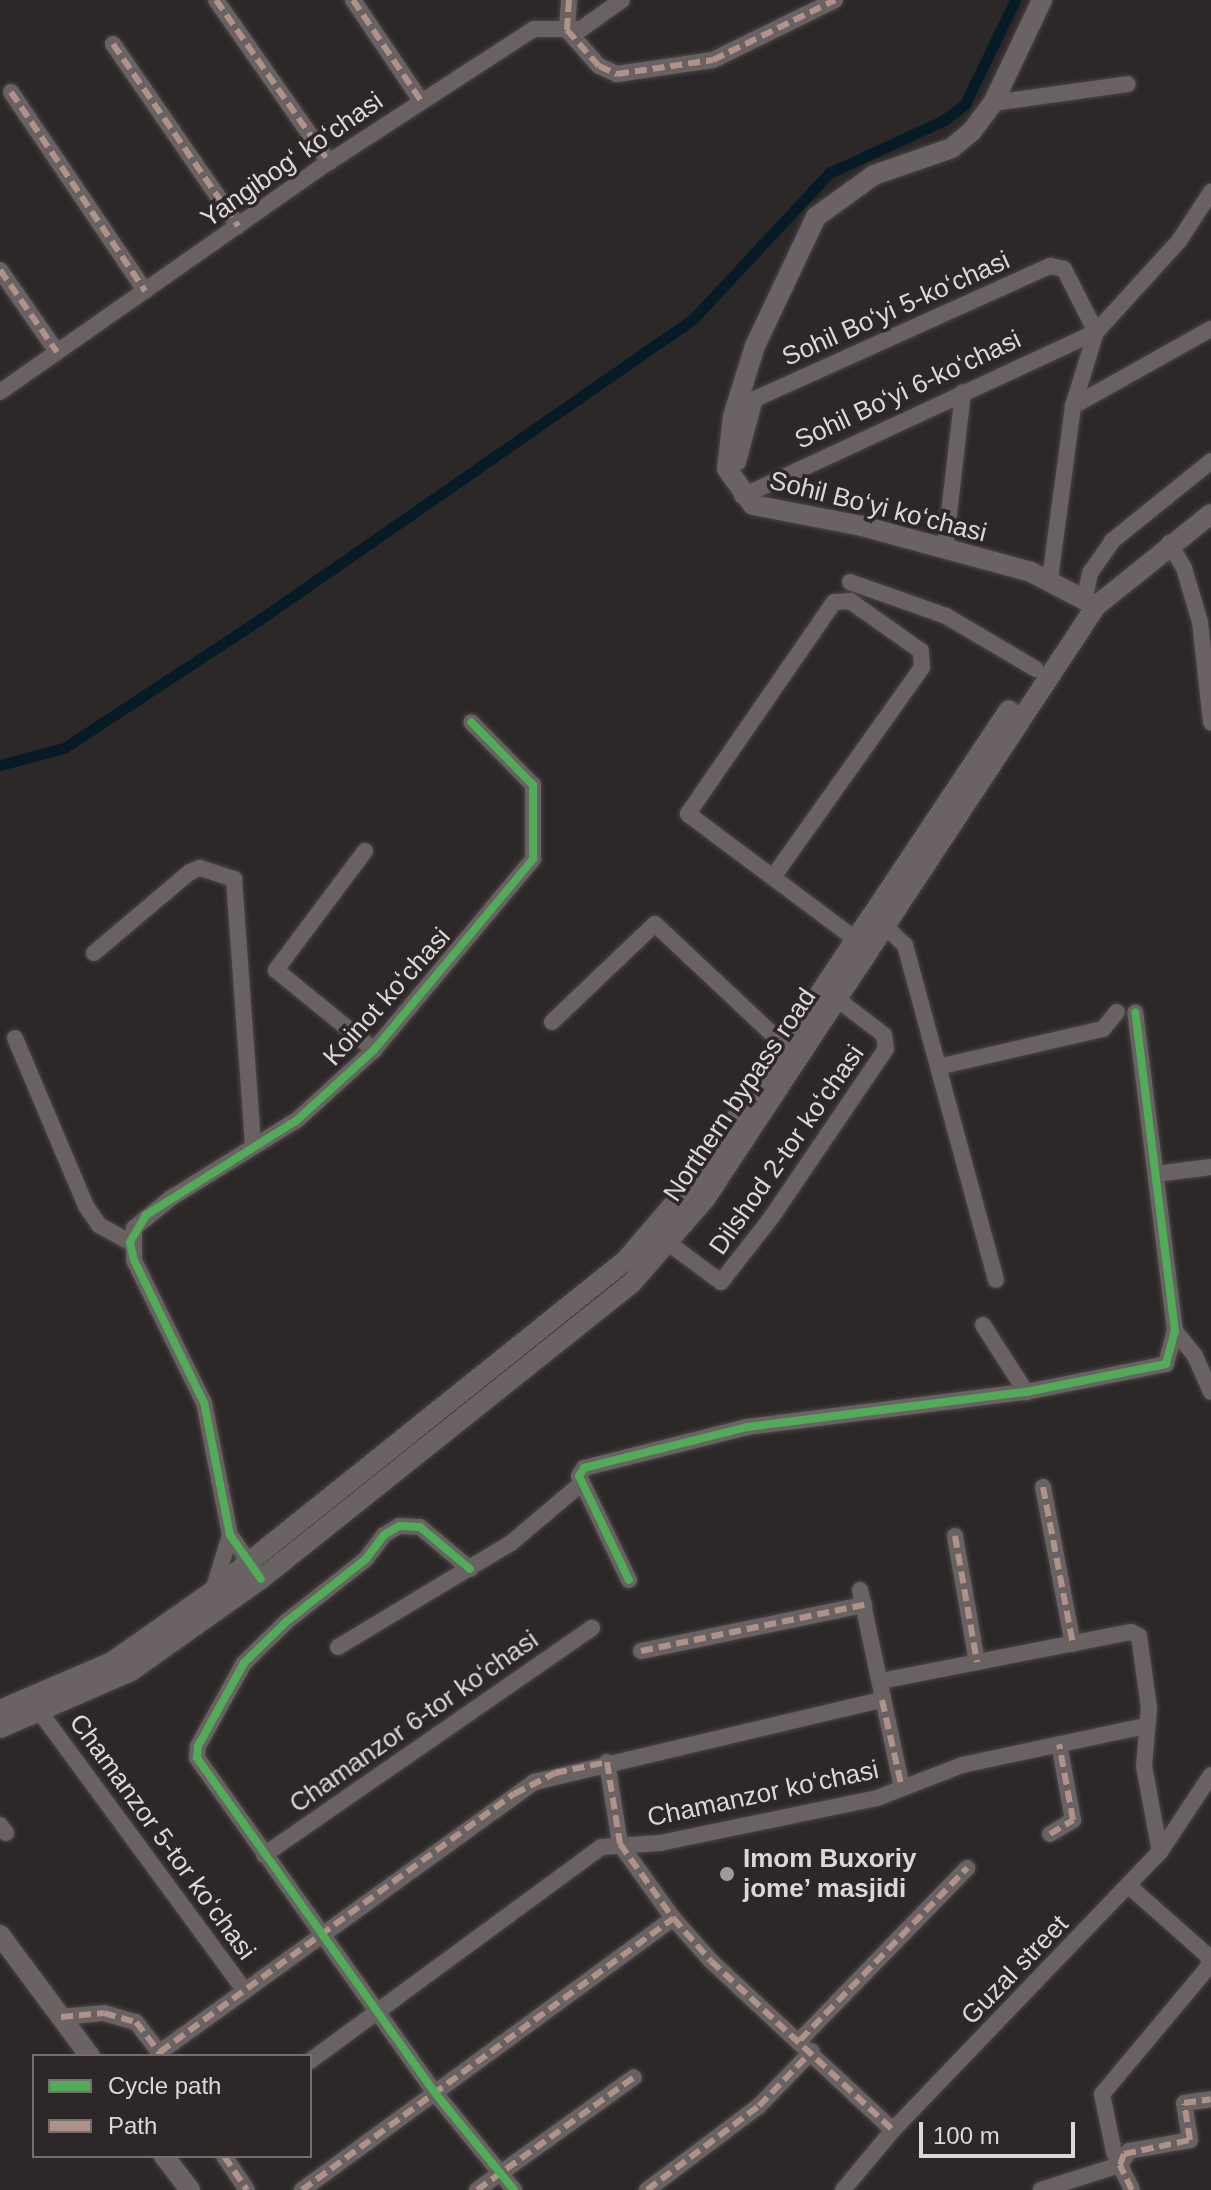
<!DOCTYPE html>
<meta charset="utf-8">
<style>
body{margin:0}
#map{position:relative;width:1211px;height:2190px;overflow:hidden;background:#2d2828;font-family:Helvetica,sans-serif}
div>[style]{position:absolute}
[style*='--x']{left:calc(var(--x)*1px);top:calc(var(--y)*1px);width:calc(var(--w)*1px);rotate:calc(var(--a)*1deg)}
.canal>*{height:11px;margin:-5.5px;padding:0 5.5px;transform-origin:5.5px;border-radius:5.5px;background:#061b25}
.roads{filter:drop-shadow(0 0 2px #484545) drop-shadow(0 0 2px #484545)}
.minor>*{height:16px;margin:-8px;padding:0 8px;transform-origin:8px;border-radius:8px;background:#696162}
.major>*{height:20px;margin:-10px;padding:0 10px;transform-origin:10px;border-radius:10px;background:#6a6263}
.quiet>*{height:6px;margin-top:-3px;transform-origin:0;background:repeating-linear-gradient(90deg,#af9288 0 12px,transparent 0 18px)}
.cycleway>*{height:8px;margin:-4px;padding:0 4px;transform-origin:4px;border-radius:4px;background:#51ab58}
.dots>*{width:22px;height:22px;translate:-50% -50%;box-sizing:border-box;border:4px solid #2e2727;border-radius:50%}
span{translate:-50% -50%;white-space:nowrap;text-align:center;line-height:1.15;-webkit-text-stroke:7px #2e2727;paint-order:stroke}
.street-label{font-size:26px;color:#ddd8d8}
.poi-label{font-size:26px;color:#ddd8d8;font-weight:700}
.left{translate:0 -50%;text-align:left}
.legend{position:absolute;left:32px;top:2054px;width:280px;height:104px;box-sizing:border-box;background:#2e2727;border:2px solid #746e6e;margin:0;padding:10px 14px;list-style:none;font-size:24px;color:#ddd8d8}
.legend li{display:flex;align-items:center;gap:16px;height:40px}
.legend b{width:40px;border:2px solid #746e6e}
.scale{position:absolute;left:919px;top:2122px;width:156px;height:36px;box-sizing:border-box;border:4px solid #ddd8d8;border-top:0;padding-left:10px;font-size:24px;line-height:28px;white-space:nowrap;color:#ddd8d8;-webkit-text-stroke:6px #2e2727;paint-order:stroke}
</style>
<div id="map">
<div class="canal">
<div style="--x:0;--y:765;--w:66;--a:-14.9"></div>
<div style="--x:64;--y:748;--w:233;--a:-33.3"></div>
<div style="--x:259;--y:620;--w:528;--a:-34.74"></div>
<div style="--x:693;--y:319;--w:200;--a:-47"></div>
<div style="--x:829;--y:173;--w:127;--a:-24.7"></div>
<div style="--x:944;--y:120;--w:26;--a:-37"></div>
<div style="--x:965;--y:104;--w:115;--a:-64.3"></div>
</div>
<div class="roads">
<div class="minor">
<div style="--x:216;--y:0;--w:198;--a:55.1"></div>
<div style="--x:353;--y:0;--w:122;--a:56"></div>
<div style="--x:569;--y:0;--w:30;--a:94"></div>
<div style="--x:567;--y:30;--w:48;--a:48.4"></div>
<div style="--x:599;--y:66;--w:20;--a:24"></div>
<div style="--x:617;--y:74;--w:97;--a:-8.3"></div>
<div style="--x:713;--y:60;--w:136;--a:-26.2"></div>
<div style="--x:113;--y:44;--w:221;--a:55.5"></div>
<div style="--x:11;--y:92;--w:240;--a:56"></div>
<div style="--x:993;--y:103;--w:136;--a:-8"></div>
<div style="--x:0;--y:270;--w:100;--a:55.2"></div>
<div style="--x:0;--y:392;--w:401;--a:-35"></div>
<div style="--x:329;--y:162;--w:244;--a:-33"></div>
<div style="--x:534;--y:29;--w:47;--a:0"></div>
<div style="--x:581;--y:29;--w:50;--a:-35.3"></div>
<div style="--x:1073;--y:406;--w:158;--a:-29.2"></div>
<div style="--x:727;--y:469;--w:13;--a:-32"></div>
<div style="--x:738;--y:462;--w:65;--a:-74.9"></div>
<div style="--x:755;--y:399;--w:324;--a:-24.3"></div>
<div style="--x:1050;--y:266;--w:14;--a:12"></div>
<div style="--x:1064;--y:269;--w:71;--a:63.1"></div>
<div style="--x:1096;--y:332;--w:390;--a:155.1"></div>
<div style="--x:1169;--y:543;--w:29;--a:59"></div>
<div style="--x:1184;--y:568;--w:56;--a:73.5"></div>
<div style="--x:1200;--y:622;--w:101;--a:83.7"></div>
<div style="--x:945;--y:548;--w:157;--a:-83.4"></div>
<div style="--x:1050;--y:579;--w:175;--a:-82.4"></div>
<div style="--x:1073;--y:406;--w:77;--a:-72.7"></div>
<div style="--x:1096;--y:332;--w:123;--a:-47.6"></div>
<div style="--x:1179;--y:241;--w:59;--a:-56.9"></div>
<div style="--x:850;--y:582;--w:102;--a:19.5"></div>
<div style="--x:946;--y:616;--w:104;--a:30.5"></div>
<div style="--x:1085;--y:597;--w:25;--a:-78"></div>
<div style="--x:1090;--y:573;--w:39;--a:-55"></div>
<div style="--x:1112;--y:541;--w:127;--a:-38.9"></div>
<div style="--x:365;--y:851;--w:149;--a:126.8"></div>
<div style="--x:276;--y:970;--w:127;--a:39.2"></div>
<div style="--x:773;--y:877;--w:257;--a:-54.6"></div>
<div style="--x:922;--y:667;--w:16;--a:-94"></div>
<div style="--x:921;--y:651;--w:87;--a:-144.8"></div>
<div style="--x:850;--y:601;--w:16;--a:176"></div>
<div style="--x:834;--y:602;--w:257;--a:124.6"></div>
<div style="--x:688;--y:814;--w:219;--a:36.8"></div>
<div style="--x:884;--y:925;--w:29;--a:44"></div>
<div style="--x:905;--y:945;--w:347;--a:74.8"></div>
<div style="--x:94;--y:953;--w:126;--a:-40.2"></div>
<div style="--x:190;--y:872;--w:11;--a:-22"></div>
<div style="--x:200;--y:868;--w:36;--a:18"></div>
<div style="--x:234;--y:879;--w:267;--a:85.9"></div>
<div style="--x:552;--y:1022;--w:142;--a:-43.6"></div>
<div style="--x:655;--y:924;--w:178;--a:43.2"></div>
<div style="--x:15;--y:1038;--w:182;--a:67.1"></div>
<div style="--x:86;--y:1206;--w:23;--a:56"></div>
<div style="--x:99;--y:1225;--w:35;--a:29"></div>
<div style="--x:938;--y:1067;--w:169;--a:-13"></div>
<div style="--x:1103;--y:1029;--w:22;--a:-51"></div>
<div style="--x:1156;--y:1174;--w:55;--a:-7.3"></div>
<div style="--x:667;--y:1242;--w:67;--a:36.5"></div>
<div style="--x:721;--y:1282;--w:81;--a:-52"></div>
<div style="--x:771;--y:1218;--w:204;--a:-55.8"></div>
<div style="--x:886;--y:1049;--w:14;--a:-98"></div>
<div style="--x:884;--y:1035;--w:59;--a:-142.5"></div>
<div style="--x:983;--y:1325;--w:80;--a:57.3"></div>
<div style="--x:1175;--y:1331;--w:32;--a:51"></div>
<div style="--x:1195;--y:1356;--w:39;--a:66"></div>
<div style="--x:1043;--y:1487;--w:160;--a:79.2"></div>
<div style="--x:955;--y:1536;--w:128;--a:80.1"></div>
<div style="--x:470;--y:1569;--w:65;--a:-140"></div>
<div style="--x:420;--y:1527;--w:21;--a:-177"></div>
<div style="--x:399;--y:1526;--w:17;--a:149"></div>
<div style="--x:384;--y:1535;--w:30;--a:127"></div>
<div style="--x:366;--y:1559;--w:102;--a:141.8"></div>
<div style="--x:286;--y:1622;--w:59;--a:135.7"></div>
<div style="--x:244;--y:1663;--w:95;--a:119"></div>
<div style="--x:198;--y:1746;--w:12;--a:95"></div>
<div style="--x:197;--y:1758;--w:411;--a:54.6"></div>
<div style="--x:435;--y:2093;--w:125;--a:50.8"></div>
<div style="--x:255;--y:1571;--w:44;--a:-124.8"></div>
<div style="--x:230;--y:1535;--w:135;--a:-101.1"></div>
<div style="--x:204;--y:1403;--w:159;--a:-116.1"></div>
<div style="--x:134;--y:1260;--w:32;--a:-90"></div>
<div style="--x:134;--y:1228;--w:48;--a:-39"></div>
<div style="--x:171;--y:1198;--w:148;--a:-31.8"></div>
<div style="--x:297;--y:1120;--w:104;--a:-42.3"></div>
<div style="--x:374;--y:1050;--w:249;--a:-50.2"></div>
<div style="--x:533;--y:859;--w:74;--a:-90"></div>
<div style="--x:533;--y:785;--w:88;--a:-134.5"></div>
<div style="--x:629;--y:1580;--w:115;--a:-115.7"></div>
<div style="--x:579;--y:1476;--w:9;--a:-58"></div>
<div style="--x:584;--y:1468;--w:168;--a:-14.1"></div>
<div style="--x:747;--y:1427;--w:281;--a:-7.2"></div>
<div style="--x:1026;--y:1392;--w:143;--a:-11.3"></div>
<div style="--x:1166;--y:1364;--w:34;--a:-75"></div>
<div style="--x:1175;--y:1331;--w:321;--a:-97.1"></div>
<div style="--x:860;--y:1590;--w:202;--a:78"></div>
<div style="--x:213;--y:1591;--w:59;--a:-73.1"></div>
<div style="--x:338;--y:1647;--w:202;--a:-31"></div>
<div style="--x:511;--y:1543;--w:93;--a:-40.2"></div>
<div style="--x:641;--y:1651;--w:228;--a:-11.7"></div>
<div style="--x:881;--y:1681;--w:255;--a:-11.1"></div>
<div style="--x:1131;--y:1632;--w:9;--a:27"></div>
<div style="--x:1139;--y:1636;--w:73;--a:82.1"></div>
<div style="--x:1149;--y:1708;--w:58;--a:94.9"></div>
<div style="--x:1144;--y:1766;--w:87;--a:79.5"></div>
<div style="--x:40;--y:1712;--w:346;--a:53.7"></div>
<div style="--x:607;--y:1762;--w:83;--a:81"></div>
<div style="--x:620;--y:1844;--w:91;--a:54.4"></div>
<div style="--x:673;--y:1918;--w:57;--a:48.5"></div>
<div style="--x:711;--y:1961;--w:248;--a:42.9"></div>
<div style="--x:0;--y:1825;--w:10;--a:53"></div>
<div style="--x:1050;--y:1834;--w:27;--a:-31"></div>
<div style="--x:1073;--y:1820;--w:77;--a:-100.4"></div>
<div style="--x:264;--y:1855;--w:399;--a:-34.7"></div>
<div style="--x:1129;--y:1886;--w:104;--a:41.5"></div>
<div style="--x:1207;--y:1955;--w:10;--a:73"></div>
<div style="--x:1210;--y:1965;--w:168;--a:129.9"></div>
<div style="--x:1102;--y:2094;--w:59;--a:78.3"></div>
<div style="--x:1114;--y:2152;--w:42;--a:64.7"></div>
<div style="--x:61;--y:2017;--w:43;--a:-5.3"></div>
<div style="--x:104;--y:2013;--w:33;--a:16"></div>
<div style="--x:136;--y:2022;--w:43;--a:52.6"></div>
<div style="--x:800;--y:2040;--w:240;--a:-45.8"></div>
<div style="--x:160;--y:2052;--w:461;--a:-35.8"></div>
<div style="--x:534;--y:1782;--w:358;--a:-13.3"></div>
<div style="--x:310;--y:2061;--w:361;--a:-36.3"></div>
<div style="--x:601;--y:1847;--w:59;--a:-3.9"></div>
<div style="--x:660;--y:1843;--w:222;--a:-11.7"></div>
<div style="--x:877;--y:1798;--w:91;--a:-21.2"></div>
<div style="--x:962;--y:1765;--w:188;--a:-12"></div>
<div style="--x:224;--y:2156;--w:41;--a:55.9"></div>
<div style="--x:1120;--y:2165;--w:17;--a:-57"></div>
<div style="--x:1129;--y:2151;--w:62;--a:-10.2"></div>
<div style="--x:1190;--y:2140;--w:37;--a:-99"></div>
<div style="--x:1184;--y:2103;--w:27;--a:-8"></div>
<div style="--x:302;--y:2190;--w:460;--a:-36.2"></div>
<div style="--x:477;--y:2190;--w:193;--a:-35.7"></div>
<div style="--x:647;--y:2190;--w:140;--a:-36.9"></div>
<div style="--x:759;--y:2106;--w:76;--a:-46.1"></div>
<div style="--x:843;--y:2190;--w:78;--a:-50.2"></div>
<div style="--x:893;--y:2130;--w:385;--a:-46.2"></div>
<div style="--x:1160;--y:1852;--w:92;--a:-56.5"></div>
<div style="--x:1041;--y:2190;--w:83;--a:-17.6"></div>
</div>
<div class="major">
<div style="--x:1042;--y:0;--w:114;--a:115.4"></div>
<div style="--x:993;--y:103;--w:35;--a:127"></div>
<div style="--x:972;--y:131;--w:26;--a:140"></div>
<div style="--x:952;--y:148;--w:83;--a:160.9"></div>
<div style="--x:874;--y:175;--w:72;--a:144.1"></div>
<div style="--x:816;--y:217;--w:143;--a:115.3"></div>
<div style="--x:755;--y:346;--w:73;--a:107.4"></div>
<div style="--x:733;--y:416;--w:53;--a:96.5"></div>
<div style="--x:727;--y:469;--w:44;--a:54.2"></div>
<div style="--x:753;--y:505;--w:111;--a:10.9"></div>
<div style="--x:862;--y:526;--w:175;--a:15.2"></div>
<div style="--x:1031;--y:572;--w:73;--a:27.6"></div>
<div style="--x:0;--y:1710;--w:122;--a:-23.2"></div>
<div style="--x:112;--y:1662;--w:123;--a:-35.1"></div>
<div style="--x:213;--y:1591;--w:529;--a:-38.71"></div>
<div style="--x:626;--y:1260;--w:111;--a:-49.4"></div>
<div style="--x:698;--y:1176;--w:560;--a:-56.28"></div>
<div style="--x:0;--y:1728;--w:143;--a:-23.5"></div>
<div style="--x:131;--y:1671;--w:159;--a:-35.3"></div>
<div style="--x:261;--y:1579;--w:473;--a:-38.6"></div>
<div style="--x:631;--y:1284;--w:113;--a:-49"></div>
<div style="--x:705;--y:1199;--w:710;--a:-56.6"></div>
<div style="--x:1096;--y:606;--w:147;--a:-38.7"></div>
<div style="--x:0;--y:1935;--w:151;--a:53.4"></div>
<div style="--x:164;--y:2156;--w:43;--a:52.6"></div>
</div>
</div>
<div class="quiet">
<div style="--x:216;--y:0;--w:198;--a:55.1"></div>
<div style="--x:353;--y:0;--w:122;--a:56"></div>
<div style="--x:569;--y:0;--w:30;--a:94"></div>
<div style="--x:567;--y:30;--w:48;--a:48.4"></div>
<div style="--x:599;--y:66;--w:20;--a:24"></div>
<div style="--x:617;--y:74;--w:97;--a:-8.3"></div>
<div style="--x:713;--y:60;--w:136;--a:-26.2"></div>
<div style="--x:113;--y:44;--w:221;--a:55.5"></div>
<div style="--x:11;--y:92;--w:240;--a:56"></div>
<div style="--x:0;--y:270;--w:100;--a:55.2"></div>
<div style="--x:1043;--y:1487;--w:160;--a:79.2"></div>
<div style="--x:955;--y:1536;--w:128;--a:80.1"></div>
<div style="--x:641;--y:1651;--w:228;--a:-11.7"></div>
<div style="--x:882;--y:1700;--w:90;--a:77.2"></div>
<div style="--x:1050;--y:1834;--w:27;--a:-31"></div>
<div style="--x:1073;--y:1820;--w:77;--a:-100.4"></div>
<div style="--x:61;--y:2017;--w:43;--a:-5.3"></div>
<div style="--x:104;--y:2013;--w:33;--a:16"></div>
<div style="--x:136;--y:2022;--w:43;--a:52.6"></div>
<div style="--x:800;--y:2040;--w:240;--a:-45.8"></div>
<div style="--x:160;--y:2052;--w:438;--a:-36.1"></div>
<div style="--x:514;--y:1794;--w:46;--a:-27.1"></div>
<div style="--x:555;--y:1773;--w:53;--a:-11.9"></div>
<div style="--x:607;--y:1762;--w:83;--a:81"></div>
<div style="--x:620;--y:1844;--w:91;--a:54.4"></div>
<div style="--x:673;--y:1918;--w:57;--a:48.5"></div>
<div style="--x:711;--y:1961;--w:248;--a:42.9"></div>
<div style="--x:224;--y:2156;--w:41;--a:55.9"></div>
<div style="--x:302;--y:2190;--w:460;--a:-36.2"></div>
<div style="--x:477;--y:2190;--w:193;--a:-35.7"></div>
<div style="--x:647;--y:2190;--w:140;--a:-36.9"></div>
<div style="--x:759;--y:2106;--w:76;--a:-46.1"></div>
<div style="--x:1132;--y:2190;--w:28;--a:-116"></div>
<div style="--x:1120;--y:2165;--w:12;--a:-70"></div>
<div style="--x:1124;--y:2154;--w:67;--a:-12"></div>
<div style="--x:1190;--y:2140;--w:37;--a:-99"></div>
<div style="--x:1184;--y:2103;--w:27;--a:-8"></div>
</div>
<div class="cycleway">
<div style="--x:470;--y:1569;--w:65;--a:-140"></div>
<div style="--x:420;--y:1527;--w:21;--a:-177"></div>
<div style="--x:399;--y:1526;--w:17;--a:149"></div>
<div style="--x:384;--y:1535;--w:30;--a:127"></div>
<div style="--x:366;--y:1559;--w:102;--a:141.8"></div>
<div style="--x:286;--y:1622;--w:59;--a:135.7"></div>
<div style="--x:244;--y:1663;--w:95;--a:119"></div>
<div style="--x:198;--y:1746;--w:12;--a:95"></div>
<div style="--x:197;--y:1758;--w:411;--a:54.6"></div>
<div style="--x:435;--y:2093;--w:125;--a:50.8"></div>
<div style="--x:261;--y:1579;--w:54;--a:-125.2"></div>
<div style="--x:230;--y:1535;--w:135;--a:-101.1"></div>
<div style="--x:204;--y:1403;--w:159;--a:-116.1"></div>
<div style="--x:134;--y:1260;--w:18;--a:-103"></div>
<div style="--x:130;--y:1242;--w:31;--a:-59"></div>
<div style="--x:146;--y:1215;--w:178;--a:-32.2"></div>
<div style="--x:297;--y:1120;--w:104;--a:-42.3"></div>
<div style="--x:374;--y:1050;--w:249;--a:-50.2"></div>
<div style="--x:533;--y:859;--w:74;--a:-90"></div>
<div style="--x:533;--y:785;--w:88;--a:-134.5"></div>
<div style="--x:629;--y:1580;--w:115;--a:-115.7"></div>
<div style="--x:579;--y:1476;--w:9;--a:-58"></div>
<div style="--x:584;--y:1468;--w:168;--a:-14.1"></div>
<div style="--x:747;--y:1427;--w:281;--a:-7.2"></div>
<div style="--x:1026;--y:1392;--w:143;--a:-11.3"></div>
<div style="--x:1166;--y:1364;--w:34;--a:-75"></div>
<div style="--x:1175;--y:1331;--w:321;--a:-97.1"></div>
</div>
<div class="dots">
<div style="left:727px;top:1874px;background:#9f9a9a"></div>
</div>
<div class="street-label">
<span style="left:292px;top:160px;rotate:-35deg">Yangibogʻ koʻchasi</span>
<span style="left:896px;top:309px;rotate:-24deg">Sohil Boʻyi 5-koʻchasi</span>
<span style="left:908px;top:390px;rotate:-25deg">Sohil Boʻyi 6-koʻchasi</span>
<span style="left:878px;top:507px;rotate:14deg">Sohil Boʻyi koʻchasi</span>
<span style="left:387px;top:997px;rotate:-48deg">Koinot koʻchasi</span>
<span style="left:740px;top:1095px;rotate:-56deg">Northern bypass road</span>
<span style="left:787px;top:1150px;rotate:-55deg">Dilshod 2-tor koʻchasi</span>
<span style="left:414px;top:1722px;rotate:-35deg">Chamanzor 6-tor koʻchasi</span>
<span style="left:763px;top:1794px;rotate:-12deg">Chamanzor koʻchasi</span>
<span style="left:162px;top:1837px;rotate:54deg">Chamanzor 5-tor koʻchasi</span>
<span style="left:1015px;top:1970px;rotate:-46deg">Guzal street</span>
</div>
<div class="poi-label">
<span class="left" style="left:743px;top:1874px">Imom Buxoriy<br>jome’ masjidi</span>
</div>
<ul class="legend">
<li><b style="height:10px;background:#51ab58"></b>Cycle path</li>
<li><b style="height:10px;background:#af9288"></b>Path</li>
</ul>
<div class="scale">100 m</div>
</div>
